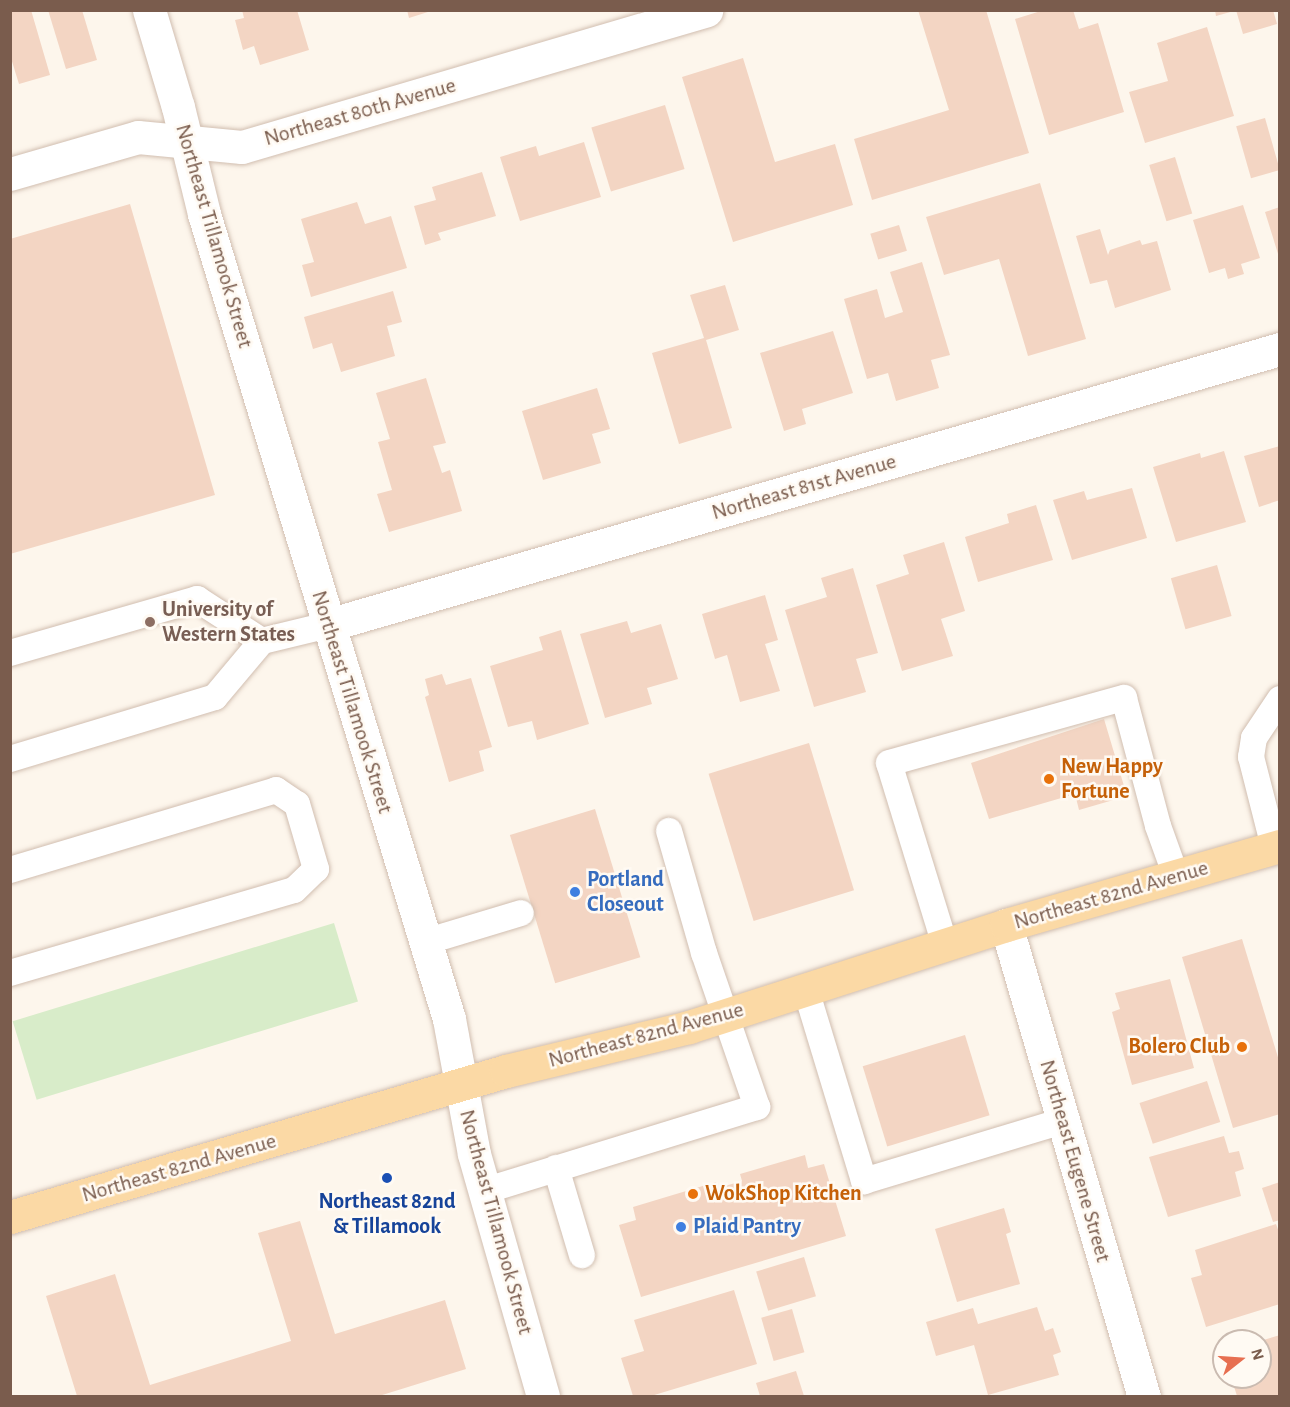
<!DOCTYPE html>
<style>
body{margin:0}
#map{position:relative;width:1290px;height:1407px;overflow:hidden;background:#fdf6ec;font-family:"Alegreya Sans",sans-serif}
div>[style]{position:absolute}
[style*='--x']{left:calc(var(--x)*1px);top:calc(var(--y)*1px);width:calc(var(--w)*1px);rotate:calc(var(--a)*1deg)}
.green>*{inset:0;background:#d8ecc9;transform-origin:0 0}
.building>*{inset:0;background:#f3d5c3;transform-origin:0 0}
.roads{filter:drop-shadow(0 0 2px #d1beb0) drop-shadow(0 0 2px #d1beb0)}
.service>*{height:26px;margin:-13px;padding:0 13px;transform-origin:13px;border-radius:13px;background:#fff}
.minor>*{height:33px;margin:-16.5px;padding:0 16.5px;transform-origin:16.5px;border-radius:16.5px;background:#fff}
.tertiary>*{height:33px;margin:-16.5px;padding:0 16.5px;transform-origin:16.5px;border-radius:16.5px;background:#fff}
.primary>*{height:33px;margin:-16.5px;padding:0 16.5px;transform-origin:16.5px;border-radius:16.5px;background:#fbd9a5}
.dots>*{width:16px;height:16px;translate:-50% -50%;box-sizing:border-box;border:3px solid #fffaf3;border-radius:50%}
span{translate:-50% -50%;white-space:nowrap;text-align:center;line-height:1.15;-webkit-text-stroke:5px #fffaf3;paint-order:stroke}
.street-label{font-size:22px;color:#7a5c4d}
.education-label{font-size:22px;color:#785e54;font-weight:700}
.left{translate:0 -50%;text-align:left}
.food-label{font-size:22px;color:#c56008;font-weight:700}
.right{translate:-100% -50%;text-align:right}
.shop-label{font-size:22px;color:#366cbe;font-weight:700}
.transit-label{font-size:22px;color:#164399;font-weight:700}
.frame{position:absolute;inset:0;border:12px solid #7a5c4d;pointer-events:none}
.north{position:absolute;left:1212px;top:1329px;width:60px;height:60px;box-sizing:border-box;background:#fffaf3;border:2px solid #cabbb1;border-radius:50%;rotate:73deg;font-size:16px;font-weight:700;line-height:24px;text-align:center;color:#7a5c4d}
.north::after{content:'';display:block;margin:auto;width:21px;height:27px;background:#e76f51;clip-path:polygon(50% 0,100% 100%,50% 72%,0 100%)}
</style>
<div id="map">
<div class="green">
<div style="left:334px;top:923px;width:82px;height:336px;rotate:73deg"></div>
</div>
<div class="building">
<div style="clip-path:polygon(10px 10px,31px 10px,50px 75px,19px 84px,10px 55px)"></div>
<div style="clip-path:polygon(48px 10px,82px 10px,97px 60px,66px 69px)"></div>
<div style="clip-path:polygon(242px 10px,297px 10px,309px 50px,260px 65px,254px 46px,243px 50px,235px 20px,244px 18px)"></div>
<div style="clip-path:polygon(407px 10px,431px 10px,431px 11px,409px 18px)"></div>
<div style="clip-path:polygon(918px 10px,986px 10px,1029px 153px,872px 200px,854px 139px,949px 110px)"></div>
<div style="clip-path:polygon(1044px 10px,1073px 10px,1079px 29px,1098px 23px,1124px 112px,1049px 135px,1015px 19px)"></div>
<div style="clip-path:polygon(1215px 10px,1234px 10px,1234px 11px,1216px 16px)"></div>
<div style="clip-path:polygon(1236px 10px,1273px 10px,1277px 24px,1243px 34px)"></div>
<div style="clip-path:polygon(1207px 27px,1234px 116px,1145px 143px,1129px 92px,1168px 81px,1157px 43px)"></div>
<div style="clip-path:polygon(743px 58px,775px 162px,835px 144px,853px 205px,733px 242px,682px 77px)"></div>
<div style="left:665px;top:105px;width:67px;height:77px;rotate:73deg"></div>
<div style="left:1265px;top:118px;width:54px;height:30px;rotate:74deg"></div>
<div style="clip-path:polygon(584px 142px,601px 197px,520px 221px,500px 157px,536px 146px,539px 156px)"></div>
<div style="left:1175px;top:157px;width:59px;height:27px;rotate:73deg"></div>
<div style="clip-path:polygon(482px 172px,496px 216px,438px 233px,441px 240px,425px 245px,414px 206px,436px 200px,432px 187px)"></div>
<div style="clip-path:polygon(1040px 183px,1086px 339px,1028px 356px,999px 259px,944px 275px,926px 217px)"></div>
<div style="clip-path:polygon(357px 202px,365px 224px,391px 216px,407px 268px,311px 297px,302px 265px,314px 262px,301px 219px)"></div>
<div style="clip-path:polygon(130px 204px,215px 495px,10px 554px,10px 239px)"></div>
<div style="clip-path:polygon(1243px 205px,1260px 258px,1241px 264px,1244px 274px,1228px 279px,1225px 268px,1209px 273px,1193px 220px)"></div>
<div style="clip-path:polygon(1280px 207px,1280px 257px,1279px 257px,1265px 212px)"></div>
<div style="left:899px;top:225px;width:27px;height:30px;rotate:73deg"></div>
<div style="clip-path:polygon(1100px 229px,1108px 255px,1110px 250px,1140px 240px,1142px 245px,1157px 241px,1171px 290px,1115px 308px,1107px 280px,1090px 284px,1076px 236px)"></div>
<div style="clip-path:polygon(922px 262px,950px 355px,931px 360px,939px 388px,896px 401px,888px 373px,867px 379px,844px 299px,877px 289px,885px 318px,903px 312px,890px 272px)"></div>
<div style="clip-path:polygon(725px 285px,739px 330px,706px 340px,732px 428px,679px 444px,652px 353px,704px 338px,690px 295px)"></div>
<div style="clip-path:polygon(393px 291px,402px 322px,387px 326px,395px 356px,341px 372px,332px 343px,313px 349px,304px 317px)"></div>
<div style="clip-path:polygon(833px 331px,853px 393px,802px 409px,806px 424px,784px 431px,760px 353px)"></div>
<div style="clip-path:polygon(426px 378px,446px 443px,433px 446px,442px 473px,450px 470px,462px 511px,389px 532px,377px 494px,392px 490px,378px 442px,390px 439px,376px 393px)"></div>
<div style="clip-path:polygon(597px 388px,610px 429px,592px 434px,601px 463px,543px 480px,522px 411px)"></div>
<div style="clip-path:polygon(1280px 446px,1280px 500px,1259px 507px,1244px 456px)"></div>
<div style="clip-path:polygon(1224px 451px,1246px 522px,1176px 542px,1153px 467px,1200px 453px,1201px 458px)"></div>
<div style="clip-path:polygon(1132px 488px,1147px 538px,1072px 560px,1053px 500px,1084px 491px,1087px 500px)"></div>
<div style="clip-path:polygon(1036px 505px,1053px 560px,978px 582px,965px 537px,1009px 523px,1007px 514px)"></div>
<div style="clip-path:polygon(944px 542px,965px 611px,941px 619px,953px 656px,902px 671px,876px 585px,909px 574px,903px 555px)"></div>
<div style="left:1217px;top:565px;width:53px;height:48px;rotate:74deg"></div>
<div style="clip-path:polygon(853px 568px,878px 653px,856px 659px,866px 692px,814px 707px,785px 610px,827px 597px,821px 578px)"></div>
<div style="clip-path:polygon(765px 595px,778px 640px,765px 644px,780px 691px,740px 702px,727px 655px,715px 659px,702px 614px)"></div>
<div style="clip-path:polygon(627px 621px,631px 633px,661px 624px,678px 679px,647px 688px,652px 704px,605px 718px,580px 634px)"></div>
<div style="clip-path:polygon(561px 630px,589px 724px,537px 740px,532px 721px,508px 727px,490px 666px,543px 650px,539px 637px)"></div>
<div style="clip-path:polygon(442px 674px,446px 685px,471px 678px,492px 747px,479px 751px,484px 771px,449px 782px,425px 697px,429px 695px,425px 679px)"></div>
<div style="clip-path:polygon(1104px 719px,1127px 796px,1079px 810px,1075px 794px,989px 819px,971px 763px)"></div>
<div style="left:809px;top:743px;width:154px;height:105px;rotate:73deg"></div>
<div style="left:595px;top:809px;width:155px;height:89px;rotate:73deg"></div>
<div style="clip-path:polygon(1242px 939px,1280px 1064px,1280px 1114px,1233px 1128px,1182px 957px)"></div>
<div style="clip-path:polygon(1170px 979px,1194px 1068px,1132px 1085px,1112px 1012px,1120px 1009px,1115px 993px)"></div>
<div style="left:965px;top:1035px;width:84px;height:107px;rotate:73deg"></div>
<div style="left:1207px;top:1081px;width:43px;height:71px;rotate:72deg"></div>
<div style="clip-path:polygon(1224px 1136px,1229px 1153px,1239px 1151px,1244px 1169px,1235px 1172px,1241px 1196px,1168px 1217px,1149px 1157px)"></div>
<div style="clip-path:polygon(805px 1155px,808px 1168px,824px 1164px,846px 1236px,641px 1297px,619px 1225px,636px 1220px,633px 1207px,716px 1182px,718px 1188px,742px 1181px,740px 1174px)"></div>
<div style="clip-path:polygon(1280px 1182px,1280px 1220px,1273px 1222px,1262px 1188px)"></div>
<div style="clip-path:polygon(1004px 1208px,1011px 1232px,1006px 1234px,1020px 1284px,957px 1302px,935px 1229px)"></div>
<div style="clip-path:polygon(300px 1221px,335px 1334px,445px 1300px,466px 1369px,379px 1396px,77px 1396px,46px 1296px,115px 1274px,150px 1385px,291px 1341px,258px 1233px)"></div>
<div style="clip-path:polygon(1276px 1224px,1280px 1235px,1280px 1304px,1206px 1327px,1191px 1278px,1202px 1275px,1195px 1250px)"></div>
<div style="left:804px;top:1257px;width:41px;height:50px;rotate:73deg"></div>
<div style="clip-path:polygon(734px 1290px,757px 1364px,651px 1396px,633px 1396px,621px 1358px,644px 1351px,634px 1320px)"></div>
<div style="clip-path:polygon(1037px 1307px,1045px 1331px,1053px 1328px,1061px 1352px,1053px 1355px,1059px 1375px,988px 1395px,974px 1345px,936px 1356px,926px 1322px,973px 1308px,978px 1324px)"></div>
<div style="left:792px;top:1309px;width:45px;height:32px;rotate:74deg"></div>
<div style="clip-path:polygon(1280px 1335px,1280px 1396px,1237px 1396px,1231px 1377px,1260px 1377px,1260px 1341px)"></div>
<div style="clip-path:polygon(796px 1371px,804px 1396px,760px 1396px,756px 1383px)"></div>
</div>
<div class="roads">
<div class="service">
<div style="--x:10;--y:653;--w:195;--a:-16.1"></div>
<div style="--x:197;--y:599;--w:77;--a:32.9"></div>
<div style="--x:10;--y:759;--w:214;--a:-16.8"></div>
<div style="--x:215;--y:697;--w:73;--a:-50"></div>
<div style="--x:262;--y:641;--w:68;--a:-13.6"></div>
<div style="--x:1274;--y:847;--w:93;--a:-104.3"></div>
<div style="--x:1251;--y:757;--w:19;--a:-81"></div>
<div style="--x:1254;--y:738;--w:47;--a:-56.3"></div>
<div style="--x:10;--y:870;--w:278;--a:-16.7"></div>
<div style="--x:276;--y:790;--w:25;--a:34"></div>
<div style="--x:297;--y:804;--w:68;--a:73.7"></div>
<div style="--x:316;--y:869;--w:30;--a:136"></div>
<div style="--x:294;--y:890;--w:296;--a:163.7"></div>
<div style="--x:425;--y:942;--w:100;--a:-16.8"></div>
<div style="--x:945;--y:945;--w:190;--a:-107.1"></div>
<div style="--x:889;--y:763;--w:244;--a:-15.5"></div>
<div style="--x:1124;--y:698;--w:132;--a:75.1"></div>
<div style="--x:1158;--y:826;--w:53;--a:70.2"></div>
<div style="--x:806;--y:990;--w:200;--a:73.1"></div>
<div style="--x:864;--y:1181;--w:208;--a:-16.8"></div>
<div style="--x:556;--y:1168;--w:91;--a:73.4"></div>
<div style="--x:484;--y:1191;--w:286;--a:-17.1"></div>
<div style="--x:757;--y:1107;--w:163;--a:-109"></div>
<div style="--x:704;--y:953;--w:127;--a:-106"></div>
</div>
<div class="minor">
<div style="--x:10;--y:174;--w:133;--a:-16.1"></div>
<div style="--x:138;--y:137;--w:104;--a:5.5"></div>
<div style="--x:242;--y:147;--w:484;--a:-16.4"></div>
<div style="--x:328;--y:625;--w:991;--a:-16.17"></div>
<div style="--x:1006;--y:925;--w:491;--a:73.7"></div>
<div style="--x:461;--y:1084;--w:71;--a:79.5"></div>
<div style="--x:474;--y:1154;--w:252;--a:74.1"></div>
</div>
<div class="tertiary">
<div style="--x:149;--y:10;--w:101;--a:73.4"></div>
<div style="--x:178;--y:107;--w:110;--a:76.3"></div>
<div style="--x:204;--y:214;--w:841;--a:73.07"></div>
<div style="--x:449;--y:1019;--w:66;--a:79.5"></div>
</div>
<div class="primary">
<div style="--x:10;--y:1217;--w:517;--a:-16.4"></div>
<div style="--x:506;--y:1071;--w:188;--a:-13.5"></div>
<div style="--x:689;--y:1027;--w:333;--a:-17.8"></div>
<div style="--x:1006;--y:925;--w:285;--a:-16.1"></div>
</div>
</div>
<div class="dots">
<div style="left:150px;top:622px;background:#8d6e63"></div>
<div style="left:1049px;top:779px;background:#e8710a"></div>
<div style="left:575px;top:892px;background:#3f7fe0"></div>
<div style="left:1242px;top:1047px;background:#e8710a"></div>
<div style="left:387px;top:1178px;background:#1a4fb4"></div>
<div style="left:693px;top:1194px;background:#e8710a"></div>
<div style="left:681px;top:1227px;background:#3f7fe0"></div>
</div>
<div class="street-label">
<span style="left:360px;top:112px;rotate:-16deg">Northeast 80th Avenue</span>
<span style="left:214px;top:236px;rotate:74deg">Northeast Tillamook Street</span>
<span style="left:804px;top:487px;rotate:-16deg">Northeast 81st Avenue</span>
<span style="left:352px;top:702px;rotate:73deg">Northeast Tillamook Street</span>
<span style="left:1111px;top:895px;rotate:-16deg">Northeast 82nd Avenue</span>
<span style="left:646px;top:1035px;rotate:-15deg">Northeast 82nd Avenue</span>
<span style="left:1075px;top:1161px;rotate:74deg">Northeast Eugene Street</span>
<span style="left:179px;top:1168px;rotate:-16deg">Northeast 82nd Avenue</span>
<span style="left:496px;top:1222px;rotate:75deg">Northeast Tillamook Street</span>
</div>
<div class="education-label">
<span class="left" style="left:162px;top:622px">University of<br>Western States</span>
</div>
<div class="food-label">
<span class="left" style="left:1061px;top:779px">New Happy<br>Fortune</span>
<span class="right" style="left:1230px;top:1047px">Bolero Club</span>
<span class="left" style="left:705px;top:1194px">WokShop Kitchen</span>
</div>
<div class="shop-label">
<span class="left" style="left:587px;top:892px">Portland<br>Closeout</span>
<span class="left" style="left:693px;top:1227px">Plaid Pantry</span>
</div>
<div class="transit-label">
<span style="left:387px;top:1214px">Northeast 82nd<br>&amp; Tillamook</span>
</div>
<div class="frame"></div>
<div class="north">N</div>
</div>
